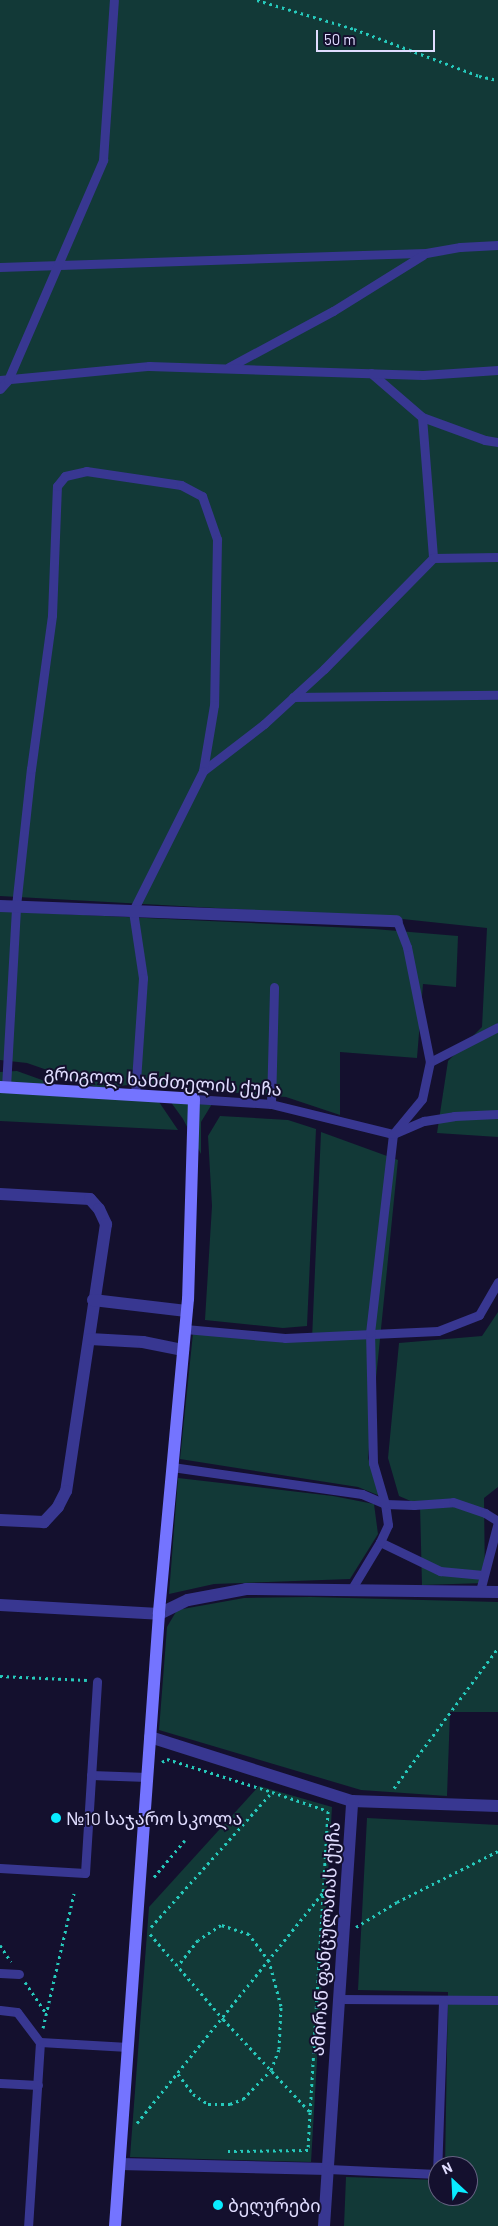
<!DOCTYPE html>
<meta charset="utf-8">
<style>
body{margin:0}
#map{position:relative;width:498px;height:2226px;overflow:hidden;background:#14102e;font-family:Barlow,"Noto Sans Georgian",sans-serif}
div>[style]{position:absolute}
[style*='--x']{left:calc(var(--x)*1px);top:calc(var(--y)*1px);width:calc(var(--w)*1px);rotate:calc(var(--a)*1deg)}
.green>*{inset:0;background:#123937}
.path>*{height:3px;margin-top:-1.5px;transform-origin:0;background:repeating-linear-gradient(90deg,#26cabc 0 2.5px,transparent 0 6.5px)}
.lane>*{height:9px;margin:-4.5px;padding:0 4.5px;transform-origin:4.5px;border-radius:4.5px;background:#383791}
.street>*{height:12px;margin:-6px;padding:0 6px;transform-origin:6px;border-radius:6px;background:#383791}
.secondary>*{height:12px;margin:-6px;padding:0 6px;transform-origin:6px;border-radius:6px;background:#7474ff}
.dots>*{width:14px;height:14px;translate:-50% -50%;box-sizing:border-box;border:2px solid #14102e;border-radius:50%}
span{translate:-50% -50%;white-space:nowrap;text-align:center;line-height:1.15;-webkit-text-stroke:4px #14102e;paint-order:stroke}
.street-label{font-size:18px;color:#e0ddff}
.poi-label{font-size:18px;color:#e0ddff}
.left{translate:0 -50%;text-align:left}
.north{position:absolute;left:428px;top:2156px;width:50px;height:50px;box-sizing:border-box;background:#14102e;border:1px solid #666282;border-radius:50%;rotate:335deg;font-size:14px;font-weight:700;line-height:20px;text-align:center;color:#e0ddff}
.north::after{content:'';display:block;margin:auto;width:18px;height:22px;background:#09ecff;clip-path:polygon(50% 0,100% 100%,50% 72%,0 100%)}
.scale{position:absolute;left:316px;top:30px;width:119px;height:22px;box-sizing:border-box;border:2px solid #e0ddff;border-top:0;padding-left:6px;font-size:15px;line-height:18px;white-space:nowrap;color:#e0ddff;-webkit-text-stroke:4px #14102e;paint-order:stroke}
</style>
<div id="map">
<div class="green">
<div style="clip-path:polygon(0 0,498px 0,498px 1137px,437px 1133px,448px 1061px,482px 1027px,487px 928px,393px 918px,0 896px)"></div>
<div style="clip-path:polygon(0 911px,374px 929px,458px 936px,456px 987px,423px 984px,417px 1058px,340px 1052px,340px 1115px,286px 1097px,134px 1084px,102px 1089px,27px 1063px,0 1060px)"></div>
<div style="clip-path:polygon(17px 1071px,92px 1098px,157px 1099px,178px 1130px,0 1121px,0 1072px)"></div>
<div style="clip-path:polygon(165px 1094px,215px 1099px,201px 1122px,201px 1154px,183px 1119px)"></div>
<div style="clip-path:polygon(220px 1116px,288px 1120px,316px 1129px,307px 1326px,283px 1328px,205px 1320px,212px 1206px,208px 1136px)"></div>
<div style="clip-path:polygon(321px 1132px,398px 1160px,368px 1458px,380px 1496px,358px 1487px,180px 1459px,193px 1333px,312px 1339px)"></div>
<div style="clip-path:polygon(498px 1312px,498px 1487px,484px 1498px,485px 1583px,422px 1585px,420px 1505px,399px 1496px,388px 1458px,399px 1343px,482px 1336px)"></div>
<div style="clip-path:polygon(178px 1478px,333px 1496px,374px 1504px,378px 1534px,350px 1579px,214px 1584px,169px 1594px)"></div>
<div style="clip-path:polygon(311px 1597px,498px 1602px,498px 1712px,450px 1712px,447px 1796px,361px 1790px,159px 1730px,167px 1627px,177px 1610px,244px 1598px)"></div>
<div style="clip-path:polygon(259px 1786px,332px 1807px,311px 2162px,130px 2157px,149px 1907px)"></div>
<div style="clip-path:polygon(367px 1818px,498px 1825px,498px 2226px,344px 2226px,346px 2177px,438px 2180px,438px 2196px,468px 2196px,468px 2166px,445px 2166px,448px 1992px,358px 1990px)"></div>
</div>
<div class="path">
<div style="--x:257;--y:0;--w:101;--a:16.6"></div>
<div style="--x:354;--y:29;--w:134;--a:20.6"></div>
<div style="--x:479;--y:76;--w:19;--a:12"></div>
<div style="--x:0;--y:1676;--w:87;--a:2.6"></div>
<div style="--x:162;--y:1762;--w:6;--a:-31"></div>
<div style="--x:167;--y:1759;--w:110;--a:17.4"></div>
<div style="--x:394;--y:1788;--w:174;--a:-53.4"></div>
<div style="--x:154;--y:1877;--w:48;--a:-50"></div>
<div style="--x:151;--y:1927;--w:181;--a:-48.1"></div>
<div style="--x:272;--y:1792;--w:59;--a:18.7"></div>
<div style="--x:328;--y:1811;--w:302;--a:93.4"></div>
<div style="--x:356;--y:1927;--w:48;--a:-31.4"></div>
<div style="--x:397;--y:1902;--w:113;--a:-26.8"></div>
<div style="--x:150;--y:1934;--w:112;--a:49.3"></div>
<div style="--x:223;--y:2019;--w:127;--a:46.9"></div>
<div style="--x:310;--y:2112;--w:38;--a:93"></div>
<div style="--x:308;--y:2150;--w:80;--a:179.3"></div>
<div style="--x:0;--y:1945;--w:20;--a:57"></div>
<div style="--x:25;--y:1982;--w:36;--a:56"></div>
<div style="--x:43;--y:2028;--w:138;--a:-77"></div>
<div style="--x:178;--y:2074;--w:25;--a:53"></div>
<div style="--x:193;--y:2094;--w:18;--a:34"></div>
<div style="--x:208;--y:2104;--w:22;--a:0"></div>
<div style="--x:230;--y:2104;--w:14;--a:-21"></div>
<div style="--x:243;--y:2099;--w:40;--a:-46"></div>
<div style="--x:271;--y:2070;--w:22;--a:-69"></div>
<div style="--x:279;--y:2049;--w:43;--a:-87.3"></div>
<div style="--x:281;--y:2006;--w:47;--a:-104.9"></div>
<div style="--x:269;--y:1961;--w:34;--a:-127"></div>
<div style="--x:249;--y:1934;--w:29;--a:-162"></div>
<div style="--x:221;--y:1925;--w:27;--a:147"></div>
<div style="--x:198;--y:1940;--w:33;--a:128"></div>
<div style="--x:137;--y:2123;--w:299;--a:-51.1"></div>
</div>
<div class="lane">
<div style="--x:0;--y:267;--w:426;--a:-1.9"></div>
<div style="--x:426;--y:253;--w:35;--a:-10"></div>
<div style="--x:460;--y:247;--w:38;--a:-3"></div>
<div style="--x:229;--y:367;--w:118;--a:-28.3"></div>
<div style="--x:333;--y:311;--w:106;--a:-31.9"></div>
<div style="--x:371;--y:373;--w:67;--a:40.8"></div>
<div style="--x:422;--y:417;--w:67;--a:20.1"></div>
<div style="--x:485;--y:440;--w:13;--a:9"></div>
<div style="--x:0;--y:380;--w:150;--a:-5.4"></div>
<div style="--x:149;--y:366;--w:274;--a:1.9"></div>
<div style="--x:423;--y:375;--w:75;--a:-3.8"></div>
<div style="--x:0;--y:389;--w:12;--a:-48"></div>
<div style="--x:8;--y:380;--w:240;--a:-66.6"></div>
<div style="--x:103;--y:160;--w:160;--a:-86.1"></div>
<div style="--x:422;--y:417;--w:141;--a:85.5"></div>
<div style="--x:293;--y:697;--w:205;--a:-0.6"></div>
<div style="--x:203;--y:771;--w:77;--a:-37.6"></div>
<div style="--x:264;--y:724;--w:81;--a:-42.5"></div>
<div style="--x:324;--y:669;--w:156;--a:-45.5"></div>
<div style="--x:433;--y:558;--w:65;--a:-0.9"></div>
<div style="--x:430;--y:1062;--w:76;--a:-27.2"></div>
<div style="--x:6;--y:1087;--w:181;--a:-86.8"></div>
<div style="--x:16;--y:906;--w:138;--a:-83.8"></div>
<div style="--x:31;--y:769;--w:155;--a:-82.2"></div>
<div style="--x:52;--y:615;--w:129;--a:-87.8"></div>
<div style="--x:57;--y:486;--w:13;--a:-51"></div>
<div style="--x:65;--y:476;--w:22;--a:-13"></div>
<div style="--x:86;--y:471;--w:96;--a:8.4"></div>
<div style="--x:181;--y:485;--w:24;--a:28"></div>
<div style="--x:202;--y:496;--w:46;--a:70.8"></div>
<div style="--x:217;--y:539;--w:166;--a:91"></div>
<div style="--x:214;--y:705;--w:67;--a:99.5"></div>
<div style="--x:203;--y:771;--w:157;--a:116.6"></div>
<div style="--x:133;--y:911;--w:68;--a:81.5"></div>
<div style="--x:143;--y:978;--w:117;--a:93.9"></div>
<div style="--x:194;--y:1099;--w:77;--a:3.7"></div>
<div style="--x:271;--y:1104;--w:126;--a:13.8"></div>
<div style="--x:393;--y:1134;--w:34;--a:-23"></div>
<div style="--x:424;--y:1121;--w:30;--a:-9"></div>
<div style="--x:454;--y:1116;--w:44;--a:-2.6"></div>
<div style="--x:271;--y:1104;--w:117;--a:-88.5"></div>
<div style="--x:185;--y:1329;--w:100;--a:5.1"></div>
<div style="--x:285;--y:1338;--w:153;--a:-2.6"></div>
<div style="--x:438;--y:1331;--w:44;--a:-21.3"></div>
<div style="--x:479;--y:1315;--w:38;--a:-60"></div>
<div style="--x:172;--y:1467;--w:192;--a:8.1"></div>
<div style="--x:362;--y:1494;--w:25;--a:23"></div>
<div style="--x:385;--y:1504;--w:29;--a:2"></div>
<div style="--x:414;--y:1505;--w:39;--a:-4"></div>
<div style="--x:453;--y:1502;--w:34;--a:19"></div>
<div style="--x:485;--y:1513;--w:15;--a:32"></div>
<div style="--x:380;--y:1542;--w:67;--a:25.8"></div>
<div style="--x:440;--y:1571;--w:43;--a:5.3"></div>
<div style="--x:351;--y:1590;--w:56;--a:-58.9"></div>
<div style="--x:380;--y:1542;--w:19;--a:-65"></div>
<div style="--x:388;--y:1525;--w:21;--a:-98"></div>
<div style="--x:385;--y:1504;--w:43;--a:-106.3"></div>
<div style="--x:373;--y:1463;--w:130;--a:-91.3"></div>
<div style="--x:370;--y:1333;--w:200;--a:-83.4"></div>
<div style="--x:393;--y:1134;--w:45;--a:-50.4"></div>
<div style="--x:422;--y:1099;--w:38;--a:-78"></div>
<div style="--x:430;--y:1062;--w:117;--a:-101.3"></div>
<div style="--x:407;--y:947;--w:28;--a:-111"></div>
<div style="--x:480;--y:1591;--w:71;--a:-75.4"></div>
<div style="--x:91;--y:1775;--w:56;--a:2"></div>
<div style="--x:0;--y:1868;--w:85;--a:3.4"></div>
<div style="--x:85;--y:1873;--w:192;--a:-86.4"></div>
<div style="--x:0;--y:1973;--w:19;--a:3"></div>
<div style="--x:339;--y:1999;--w:159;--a:0.4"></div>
<div style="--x:0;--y:2010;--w:17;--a:7"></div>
<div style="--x:17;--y:2012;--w:38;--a:53"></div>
<div style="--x:40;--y:2042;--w:184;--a:93.7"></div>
<div style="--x:40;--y:2042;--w:88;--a:3.3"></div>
<div style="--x:0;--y:2083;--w:38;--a:3"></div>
<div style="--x:328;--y:2169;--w:109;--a:2.6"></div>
<div style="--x:437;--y:2174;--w:174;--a:-88"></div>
</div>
<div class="street">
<div style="--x:0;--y:906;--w:397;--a:2.2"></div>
<div style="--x:0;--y:1194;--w:90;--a:3.2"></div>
<div style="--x:90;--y:1199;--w:13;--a:48"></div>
<div style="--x:99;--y:1209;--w:17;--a:65"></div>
<div style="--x:106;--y:1224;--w:270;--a:98.5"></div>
<div style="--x:66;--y:1491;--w:18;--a:117"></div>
<div style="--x:58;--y:1507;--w:21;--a:133"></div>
<div style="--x:44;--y:1522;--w:44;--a:-177.4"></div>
<div style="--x:93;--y:1300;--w:94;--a:6.7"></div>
<div style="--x:90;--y:1339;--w:53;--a:3.2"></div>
<div style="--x:143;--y:1342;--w:41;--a:11.3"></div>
<div style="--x:0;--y:1605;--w:159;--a:3.2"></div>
<div style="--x:159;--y:1614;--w:32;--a:-26"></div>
<div style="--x:188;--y:1600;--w:59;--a:-10.7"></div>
<div style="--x:246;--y:1589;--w:252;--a:0.7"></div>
<div style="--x:150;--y:1737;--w:212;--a:17.6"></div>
<div style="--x:352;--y:1801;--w:146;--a:2"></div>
<div style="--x:120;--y:2164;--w:208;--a:1.4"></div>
<div style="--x:324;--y:2226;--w:426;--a:-86.2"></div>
</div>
<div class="secondary">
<div style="--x:0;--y:1087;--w:194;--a:3.5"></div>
<div style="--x:194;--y:1099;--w:200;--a:91.7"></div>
<div style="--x:188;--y:1299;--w:316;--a:95.3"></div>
<div style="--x:159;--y:1614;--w:614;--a:94.11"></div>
</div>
<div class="dots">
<div style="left:56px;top:1818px;background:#09ecff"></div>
<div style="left:218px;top:2205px;background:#09ecff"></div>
</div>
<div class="street-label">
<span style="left:163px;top:1081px;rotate:4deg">გრიგოლ ხანძთელის ქუჩა</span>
<span style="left:325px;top:1939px;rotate:-86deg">ამირან ფანცულაიას ქუჩა</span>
</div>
<div class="poi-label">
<span class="left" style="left:66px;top:1818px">№10 საჯარო სკოლა</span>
<span class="left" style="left:228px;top:2205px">ბეღურები</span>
</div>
<div class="north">N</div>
<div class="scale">50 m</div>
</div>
